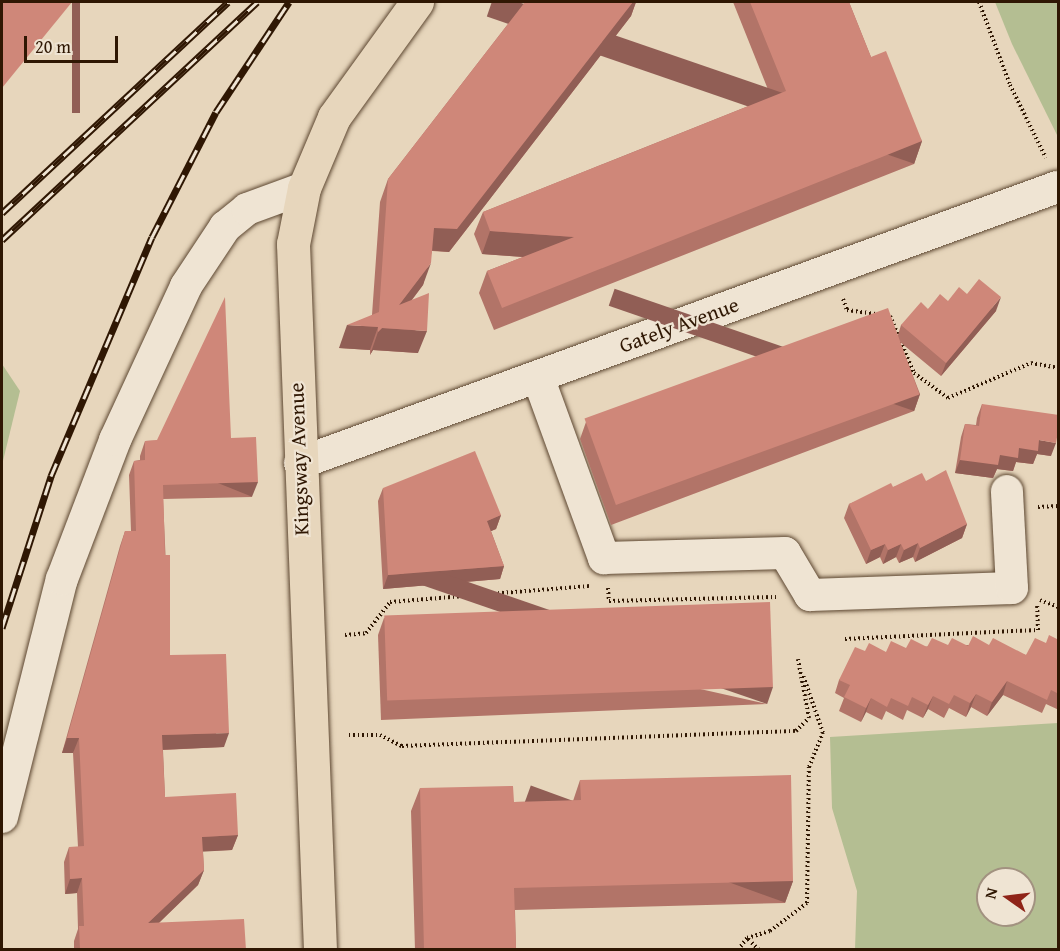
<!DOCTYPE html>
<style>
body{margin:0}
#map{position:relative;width:1060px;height:951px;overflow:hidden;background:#e7d6bc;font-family:"Gentium Book Plus",serif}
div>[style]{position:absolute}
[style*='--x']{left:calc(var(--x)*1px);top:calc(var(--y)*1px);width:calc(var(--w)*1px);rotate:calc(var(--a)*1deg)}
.green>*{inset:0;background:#b4be92}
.path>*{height:4px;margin-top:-2px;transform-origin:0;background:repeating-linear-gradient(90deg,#2f1703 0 1.5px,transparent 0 4.5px)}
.roads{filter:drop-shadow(0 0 2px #5d4731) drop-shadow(0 0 2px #5d4731)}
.minor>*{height:32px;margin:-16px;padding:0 16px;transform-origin:16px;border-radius:16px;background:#efe4d3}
.major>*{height:33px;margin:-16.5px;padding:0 16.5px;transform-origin:16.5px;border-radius:16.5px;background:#e7d6bc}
.rail>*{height:7px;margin-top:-3.5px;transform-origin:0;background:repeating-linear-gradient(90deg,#efe4d3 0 14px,#2f1703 0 28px);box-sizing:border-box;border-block:2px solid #2f1703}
.wall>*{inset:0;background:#b27468}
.shaded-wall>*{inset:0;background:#915e55;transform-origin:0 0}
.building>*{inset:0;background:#cf8779;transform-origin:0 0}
span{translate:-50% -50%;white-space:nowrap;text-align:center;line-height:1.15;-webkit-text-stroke:4.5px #efe4d3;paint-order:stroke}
.street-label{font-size:21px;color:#2f1703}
.frame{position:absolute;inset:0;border:3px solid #2f1703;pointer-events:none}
.north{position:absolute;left:976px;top:867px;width:60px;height:60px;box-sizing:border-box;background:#efe4d3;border:2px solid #a29280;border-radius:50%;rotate:284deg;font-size:16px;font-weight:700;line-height:24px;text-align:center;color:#2f1703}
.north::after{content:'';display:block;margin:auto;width:21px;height:27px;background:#8f2418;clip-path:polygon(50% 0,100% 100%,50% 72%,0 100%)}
.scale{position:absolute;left:24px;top:36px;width:94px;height:27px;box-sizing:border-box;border:3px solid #2f1703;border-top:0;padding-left:8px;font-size:18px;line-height:21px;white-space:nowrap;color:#2f1703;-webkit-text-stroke:4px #efe4d3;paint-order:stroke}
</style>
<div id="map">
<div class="green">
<div style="clip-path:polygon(995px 2px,1058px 2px,1058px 137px,1012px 44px)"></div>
<div style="clip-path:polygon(2px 364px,20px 391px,2px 465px)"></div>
<div style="clip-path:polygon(evenodd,1058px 723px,1058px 949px,855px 949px,857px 891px,832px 808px,830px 737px,1058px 723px,988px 879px,1024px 879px,1024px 915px,988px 915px,988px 879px)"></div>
</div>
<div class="path">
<div style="--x:979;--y:2;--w:89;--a:69.5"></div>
<div style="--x:1010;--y:85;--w:81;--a:63.7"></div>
<div style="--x:843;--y:299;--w:12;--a:70"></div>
<div style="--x:847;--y:310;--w:43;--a:7.9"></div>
<div style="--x:890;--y:316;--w:62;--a:67.2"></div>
<div style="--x:914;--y:373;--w:42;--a:36.3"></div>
<div style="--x:948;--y:398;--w:90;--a:-22.9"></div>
<div style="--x:1031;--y:363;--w:27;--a:10"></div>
<div style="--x:1038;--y:507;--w:20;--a:-3"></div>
<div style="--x:608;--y:588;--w:13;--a:86"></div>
<div style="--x:609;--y:601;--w:167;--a:-1.4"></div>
<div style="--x:1040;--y:600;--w:19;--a:21"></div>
<div style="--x:345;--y:635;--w:21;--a:-5"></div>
<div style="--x:366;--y:633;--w:39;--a:-52"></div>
<div style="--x:390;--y:602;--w:201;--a:-4.6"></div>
<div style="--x:845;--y:639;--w:193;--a:-2.7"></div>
<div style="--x:1038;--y:630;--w:24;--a:-92"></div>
<div style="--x:349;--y:735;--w:31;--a:0"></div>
<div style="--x:380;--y:735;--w:25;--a:27"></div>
<div style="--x:402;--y:746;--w:394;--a:-2.2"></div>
<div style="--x:796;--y:731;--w:18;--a:-45"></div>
<div style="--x:809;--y:718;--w:60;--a:-100.6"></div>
<div style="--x:738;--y:950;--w:15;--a:-53"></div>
<div style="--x:759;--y:950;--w:17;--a:-135"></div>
<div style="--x:747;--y:938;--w:24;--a:-17"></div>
<div style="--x:770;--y:931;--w:46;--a:-37.1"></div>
<div style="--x:807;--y:903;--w:136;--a:-89.2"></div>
<div style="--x:809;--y:767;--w:37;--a:-68"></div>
<div style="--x:823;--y:733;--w:61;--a:-109"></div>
</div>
<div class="roads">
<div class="minor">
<div style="--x:538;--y:377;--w:193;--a:70"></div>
<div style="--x:604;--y:558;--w:181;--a:-1.6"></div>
<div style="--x:785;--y:553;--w:49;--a:59.2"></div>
<div style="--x:810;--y:595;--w:202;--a:-2"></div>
<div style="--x:1012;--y:588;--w:97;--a:-93"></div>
<div style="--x:300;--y:463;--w:806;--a:-20.03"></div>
<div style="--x:2;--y:817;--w:245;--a:-75.9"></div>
<div style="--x:62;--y:579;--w:149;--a:-69.1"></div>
<div style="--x:115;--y:440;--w:170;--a:-65.2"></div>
<div style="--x:186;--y:286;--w:71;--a:-56.5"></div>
<div style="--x:225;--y:227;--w:28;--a:-39"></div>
<div style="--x:247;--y:209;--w:61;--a:-20.2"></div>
</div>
<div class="major">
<div style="--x:320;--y:950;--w:707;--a:-92.19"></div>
<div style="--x:293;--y:244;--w:57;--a:-78.9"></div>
<div style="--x:304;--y:188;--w:77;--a:-67.1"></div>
<div style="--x:334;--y:117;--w:142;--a:-54.2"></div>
</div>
</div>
<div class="rail">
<div style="--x:2;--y:213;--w:309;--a:-43"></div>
<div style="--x:2;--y:240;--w:349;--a:-43"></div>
<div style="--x:2;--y:628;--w:160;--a:-72.1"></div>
<div style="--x:51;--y:476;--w:259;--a:-67.1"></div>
<div style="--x:152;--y:237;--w:140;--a:-62.9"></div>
<div style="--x:216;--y:112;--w:132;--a:-56.4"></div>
</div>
<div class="wall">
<div style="clip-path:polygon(525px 2px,636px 2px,631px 16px,449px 252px,432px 251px,423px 285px,412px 300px,418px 353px,373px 350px,370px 355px,370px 350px,339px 348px,372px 315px,380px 202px,388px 179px)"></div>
<div style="clip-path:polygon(733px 2px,849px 2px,871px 57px,922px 141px,914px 164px,494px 330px,479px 293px,487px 271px,523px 257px,482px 254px,474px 234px,483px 212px,771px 97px)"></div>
<div style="clip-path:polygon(967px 294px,996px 311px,941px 376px,900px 342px,920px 394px,914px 411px,611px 525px,580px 439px,586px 422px,898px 335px,901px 325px,928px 309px)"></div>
<div style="clip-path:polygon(982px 404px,1051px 456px,1037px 454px,1033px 464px,1016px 462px,1013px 471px,997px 469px,993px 478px,955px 473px,961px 437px,965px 424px,976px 425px,977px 418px)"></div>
<div style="clip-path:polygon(231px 438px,252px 497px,163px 499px,170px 655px,224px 747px,163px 750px,165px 797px,238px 835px,232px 850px,203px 851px,204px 870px,198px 885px,159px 923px,246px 950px,74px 950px,74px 941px,78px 929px,77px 893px,65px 894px,64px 862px,69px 847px,78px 847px,73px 753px,62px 753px,120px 546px,125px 531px,131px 531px,129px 475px,134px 461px,140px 460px,140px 456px,145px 441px)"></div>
<div style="clip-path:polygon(926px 481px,967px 524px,962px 538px,915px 562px,913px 557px,899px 563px,896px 557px,883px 564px,880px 557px,866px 564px,844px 518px,849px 504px,893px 487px)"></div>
<div style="clip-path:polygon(383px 488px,501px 515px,496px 529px,491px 531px,504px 566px,500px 579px,383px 589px,378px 501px)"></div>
<div style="clip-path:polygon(384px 618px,767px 704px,381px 720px,378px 635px)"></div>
<div style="clip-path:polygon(1059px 640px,1059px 710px,1046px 704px,1042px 713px,1003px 695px,987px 716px,971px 707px,966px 717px,949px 708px,944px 718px,928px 709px,923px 718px,907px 710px,903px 720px,886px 711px,882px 720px,866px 712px,861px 722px,839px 711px,844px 698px,835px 693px,839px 680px,865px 651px,886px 652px,906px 648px,948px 645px,989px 645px,1026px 655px,1046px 643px)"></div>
<div style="clip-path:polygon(580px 780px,793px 881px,785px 903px,515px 910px,516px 950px,415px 950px,411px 811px,420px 788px,514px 802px,573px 801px)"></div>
</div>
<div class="shaded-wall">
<div style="left:72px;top:2px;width:8px;height:111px"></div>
<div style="clip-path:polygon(633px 2px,636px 2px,631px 16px,449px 252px,426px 250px,434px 228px)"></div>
<div style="left:922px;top:141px;width:24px;height:452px;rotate:109deg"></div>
<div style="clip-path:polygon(490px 231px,574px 237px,566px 260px,482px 254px)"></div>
<div style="clip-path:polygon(431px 263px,423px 285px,391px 327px,399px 305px)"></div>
<div style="clip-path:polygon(1001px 297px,996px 311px,941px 376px,946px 363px)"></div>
<div style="clip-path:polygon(347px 325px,378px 327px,370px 350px,339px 348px)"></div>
<div style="clip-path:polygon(382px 328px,427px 331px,418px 353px,373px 350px,370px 355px,378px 332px)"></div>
<div style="left:920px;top:394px;width:18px;height:323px;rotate:109deg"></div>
<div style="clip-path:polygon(1039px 440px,1056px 443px,1051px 456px,1037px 454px,1033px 464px,1016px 462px,1013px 471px,997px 469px,993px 478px,955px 473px,960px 460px,1000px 455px)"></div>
<div style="left:258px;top:482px;width:16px;height:95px;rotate:112deg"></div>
<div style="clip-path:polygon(501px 515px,496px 529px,482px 535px,487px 521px)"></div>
<div style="clip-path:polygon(967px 524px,962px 538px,915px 562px,920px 548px)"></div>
<div style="clip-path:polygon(918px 543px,913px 557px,899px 563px,904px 550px)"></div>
<div style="clip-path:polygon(885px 544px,880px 557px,866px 564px,871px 550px)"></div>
<div style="clip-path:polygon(901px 544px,896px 557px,883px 564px,888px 550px)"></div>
<div style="clip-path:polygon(504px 566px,500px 579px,383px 589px,388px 575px)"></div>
<div style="clip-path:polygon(1007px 681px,1003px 695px,987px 716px,992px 702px)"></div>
<div style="left:773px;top:687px;width:18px;height:386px;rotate:109deg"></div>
<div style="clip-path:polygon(976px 694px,971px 707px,966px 717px,970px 703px)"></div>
<div style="clip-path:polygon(933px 696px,928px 709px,923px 718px,928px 705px)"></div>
<div style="clip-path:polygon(871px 698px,866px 712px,861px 722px,866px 708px)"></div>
<div style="clip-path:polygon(229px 733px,224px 747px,157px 750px,162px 735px)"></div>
<div style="clip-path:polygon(67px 738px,79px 738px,73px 753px,62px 753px)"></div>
<div style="clip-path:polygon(238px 835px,232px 850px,197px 852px,202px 837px)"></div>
<div style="clip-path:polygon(204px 870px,198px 885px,143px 938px,148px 923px)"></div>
<div style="clip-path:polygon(82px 878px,77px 893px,65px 894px,70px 879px)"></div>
<div style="left:793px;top:881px;width:23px;height:279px;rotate:110deg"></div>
</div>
<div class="building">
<div style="clip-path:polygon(2px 2px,72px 2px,2px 88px)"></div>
<div style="clip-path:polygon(525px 2px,633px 2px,457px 229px,434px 228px,431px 263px,399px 305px,429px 293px,427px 331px,382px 328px,378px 332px,378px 327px,347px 325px,379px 312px,388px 179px)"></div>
<div style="clip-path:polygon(750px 2px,849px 2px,871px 57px,886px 51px,922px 141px,502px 308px,487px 271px,574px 237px,490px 231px,483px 212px,786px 91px)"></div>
<div style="clip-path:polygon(979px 279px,1001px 297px,946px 363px,901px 325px,921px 302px,928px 309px,940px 294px,948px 301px,959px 287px,967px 294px)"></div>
<div style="clip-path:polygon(225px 297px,231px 438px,256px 437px,258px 482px,163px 485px,165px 555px,170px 555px,170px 655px,226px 654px,229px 733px,162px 735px,165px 797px,236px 793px,238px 835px,202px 837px,204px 870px,148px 923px,244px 919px,246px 950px,80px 950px,79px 926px,84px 926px,82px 878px,70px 879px,69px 847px,84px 846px,79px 738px,67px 738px,125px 531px,136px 531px,134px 461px,145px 460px,145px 441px,157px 440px)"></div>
<div style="left:888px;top:308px;width:92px;height:323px;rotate:70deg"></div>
<div style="clip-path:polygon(982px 404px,1059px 415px,1059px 426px,1056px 443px,1039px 440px,1038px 451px,1019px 448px,1018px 458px,1000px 455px,998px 465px,960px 460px,965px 424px,979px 426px)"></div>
<div style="clip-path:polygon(475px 451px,501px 515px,487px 521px,504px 566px,388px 575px,383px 488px)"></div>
<div style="clip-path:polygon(946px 470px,967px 524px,920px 548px,918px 543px,904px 550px,901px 544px,888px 550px,885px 544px,871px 550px,849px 504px,891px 483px,893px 487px,922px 473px,926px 481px)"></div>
<div style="left:770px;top:602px;width:85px;height:386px;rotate:88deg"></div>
<div style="clip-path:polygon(1049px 635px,1059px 640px,1059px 694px,1051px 690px,1047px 700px,1007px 681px,992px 702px,976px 694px,970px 703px,954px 695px,949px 704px,933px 696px,928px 705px,912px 697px,908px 706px,891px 698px,887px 707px,871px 698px,866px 708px,844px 697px,850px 685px,839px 680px,855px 647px,865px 651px,869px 643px,886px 652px,891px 641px,906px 648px,911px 639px,927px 647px,932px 638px,948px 645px,952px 638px,968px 646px,973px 636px,989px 645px,993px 638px,1026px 655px,1035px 638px,1046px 643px)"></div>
<div style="clip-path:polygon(791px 775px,793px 881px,514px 888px,516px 950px,424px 950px,420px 788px,513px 786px,514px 802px,581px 800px,580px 780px)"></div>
</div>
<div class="street-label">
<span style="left:679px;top:325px;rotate:-20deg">Gately Avenue</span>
<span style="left:299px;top:459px;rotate:-92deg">Kingsway Avenue</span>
</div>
<div class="frame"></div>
<div class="north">N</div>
<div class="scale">20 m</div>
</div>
